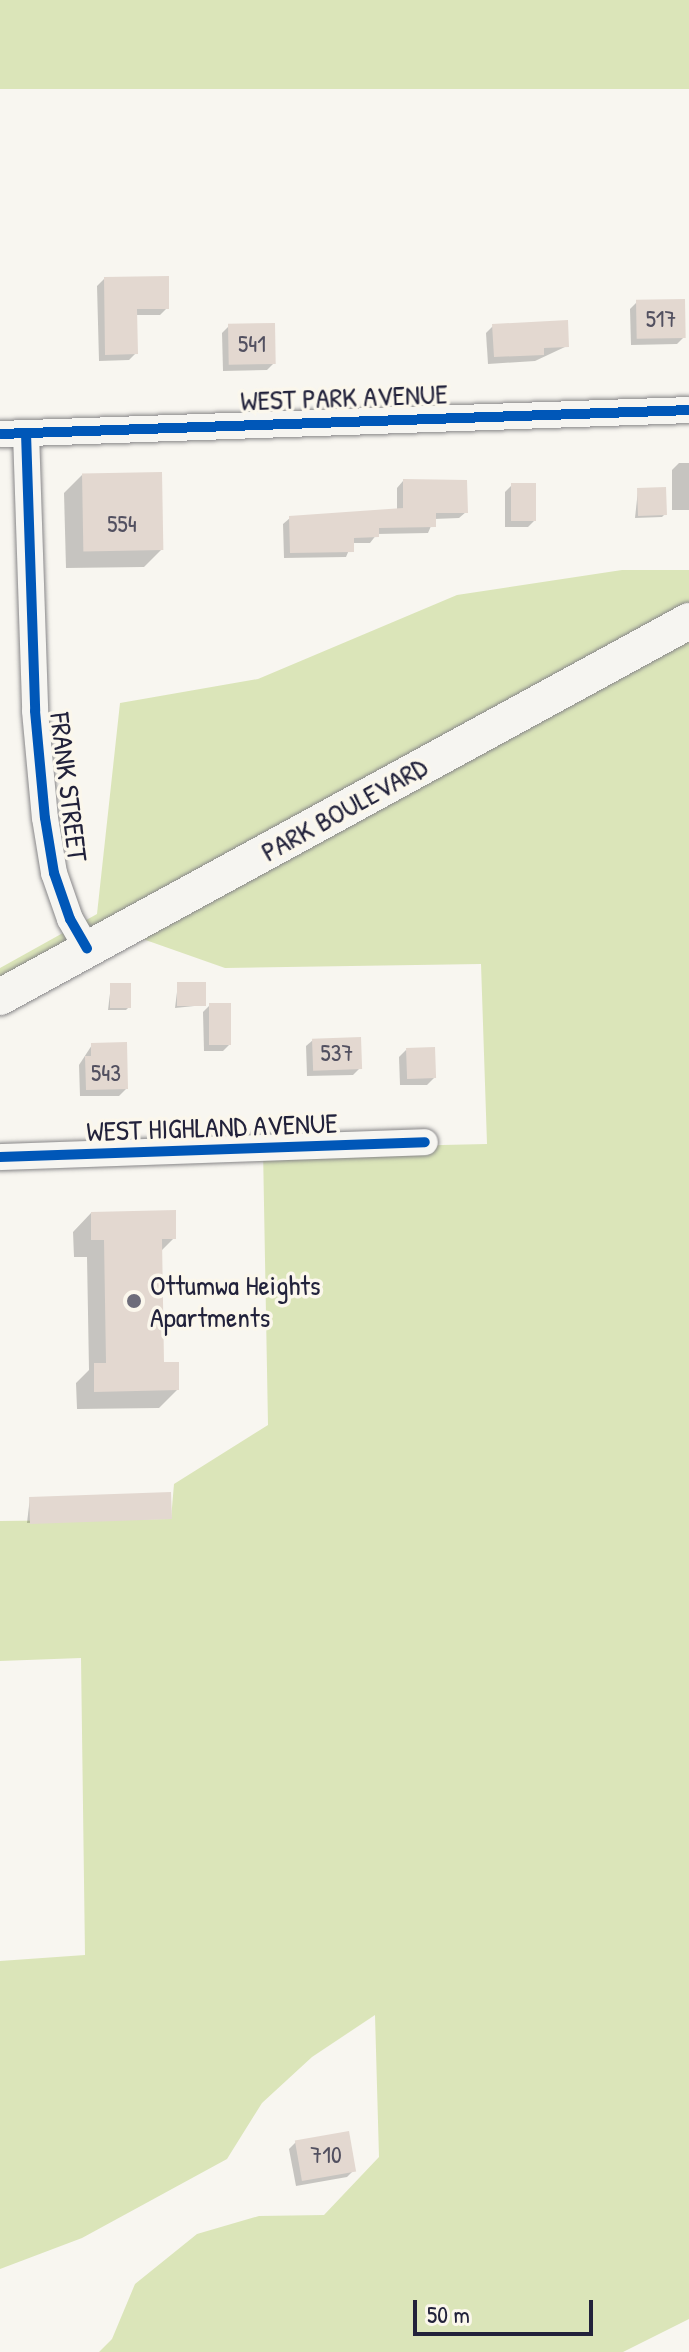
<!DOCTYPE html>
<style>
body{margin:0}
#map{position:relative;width:689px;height:2352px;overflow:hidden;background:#f8f6f0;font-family:"Patrick Hand",sans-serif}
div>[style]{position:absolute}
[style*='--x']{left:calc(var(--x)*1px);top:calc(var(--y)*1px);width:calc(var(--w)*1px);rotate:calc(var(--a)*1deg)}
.green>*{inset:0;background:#dbe5b9;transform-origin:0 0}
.shadow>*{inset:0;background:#0003}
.building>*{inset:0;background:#e3d8d0;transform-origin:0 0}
.roads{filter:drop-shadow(0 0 2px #878688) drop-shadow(0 0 2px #878688)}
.minor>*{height:26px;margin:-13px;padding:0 13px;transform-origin:13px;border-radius:13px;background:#f6f5f1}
.secondary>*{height:36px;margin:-18px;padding:0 18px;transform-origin:18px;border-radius:18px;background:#f6f5f1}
.cycleway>*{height:10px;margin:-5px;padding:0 5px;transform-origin:5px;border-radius:5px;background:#0057b8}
.dots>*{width:22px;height:22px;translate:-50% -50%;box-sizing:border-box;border:4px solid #fbf7ec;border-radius:50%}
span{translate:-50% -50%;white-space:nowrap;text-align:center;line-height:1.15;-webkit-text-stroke:7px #fbf7ec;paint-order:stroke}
.number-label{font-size:24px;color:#525060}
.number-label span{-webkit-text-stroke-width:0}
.street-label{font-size:28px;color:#22223b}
.poi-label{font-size:28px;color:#22223b}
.left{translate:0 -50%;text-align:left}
.scale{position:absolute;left:413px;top:2300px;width:180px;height:36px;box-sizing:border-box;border:4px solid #22223b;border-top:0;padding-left:10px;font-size:24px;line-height:28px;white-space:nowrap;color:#22223b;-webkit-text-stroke:6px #fbf7ec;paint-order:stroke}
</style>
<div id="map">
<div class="green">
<div style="left:0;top:0;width:689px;height:89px"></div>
<div style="clip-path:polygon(622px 570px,689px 570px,689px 2319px,623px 2352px,99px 2352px,112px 2339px,135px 2284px,197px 2234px,259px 2216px,324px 2215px,379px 2157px,375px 2015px,312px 2057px,262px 2103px,227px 2159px,82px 2238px,0 2269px,0 1961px,85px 1955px,81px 1658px,0 1661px,0 1521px,171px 1519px,174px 1484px,268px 1425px,263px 1149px,487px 1144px,481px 964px,225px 968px,120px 931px,0 997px,0 968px,97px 914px,120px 703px,258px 679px,457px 595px)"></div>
</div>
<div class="shadow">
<div style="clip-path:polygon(104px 279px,167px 308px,160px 315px,136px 315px,136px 353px,129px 360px,99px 361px,97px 286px)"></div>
<div style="clip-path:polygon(637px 302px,684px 337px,677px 344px,631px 345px,630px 309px)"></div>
<div style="clip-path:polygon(229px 326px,274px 363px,267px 370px,223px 371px,222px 333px)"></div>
<div style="clip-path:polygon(493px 326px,567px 346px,535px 361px,488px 364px,486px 333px)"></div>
<div style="clip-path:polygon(679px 463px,689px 463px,689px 510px,672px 510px,672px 470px)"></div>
<div style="clip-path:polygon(82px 475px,162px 549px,144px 567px,66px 568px,64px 493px)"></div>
<div style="clip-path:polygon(403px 481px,466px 512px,459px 518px,434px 519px,428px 533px,377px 534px,370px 543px,352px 543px,346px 557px,284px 558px,283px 524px,290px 518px,397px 511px,397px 488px)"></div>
<div style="clip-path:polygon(512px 485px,535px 520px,528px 527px,505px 527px,505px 492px)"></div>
<div style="clip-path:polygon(638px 490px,665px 514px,662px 517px,635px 518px)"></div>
<div style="clip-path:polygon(178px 984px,204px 1005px,175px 1008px)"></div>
<div style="clip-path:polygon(111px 985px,129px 1007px,126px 1010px,108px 1010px)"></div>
<div style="clip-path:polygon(210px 1005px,230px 1044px,223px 1051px,204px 1051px,203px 1012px)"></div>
<div style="clip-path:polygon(313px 1040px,360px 1068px,353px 1075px,307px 1076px,306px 1046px)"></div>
<div style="clip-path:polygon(92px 1045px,126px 1089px,119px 1096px,80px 1096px,79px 1065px)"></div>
<div style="clip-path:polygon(406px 1050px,434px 1078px,427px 1085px,400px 1085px,399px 1057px)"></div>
<div style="clip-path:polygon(91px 1213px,174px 1238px,160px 1252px,162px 1364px,177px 1390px,159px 1408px,77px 1409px,76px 1383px,89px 1370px,87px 1257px,74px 1257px,73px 1232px)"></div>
<div style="clip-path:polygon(30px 1497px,170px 1518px,27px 1523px)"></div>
<div style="clip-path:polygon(296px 2142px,354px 2170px,347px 2177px,296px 2186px,289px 2149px)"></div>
</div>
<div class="building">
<div style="clip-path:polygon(169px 276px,169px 309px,137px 309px,138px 354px,105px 355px,104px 277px)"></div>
<div style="left:685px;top:299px;width:39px;height:49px;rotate:89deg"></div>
<div style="clip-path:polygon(568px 320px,569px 347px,544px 348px,544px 355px,494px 357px,492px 324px)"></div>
<div style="left:275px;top:323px;width:41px;height:47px;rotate:89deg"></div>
<div style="left:162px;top:472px;width:78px;height:80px;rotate:89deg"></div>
<div style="clip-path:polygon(403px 479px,467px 480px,468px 513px,436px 513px,436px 527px,379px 528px,379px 537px,354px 538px,354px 552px,290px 553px,289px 516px,403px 508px)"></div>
<div style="left:511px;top:483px;width:25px;height:38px"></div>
<div style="left:666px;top:487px;width:28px;height:29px;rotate:88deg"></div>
<div style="left:177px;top:982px;width:29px;height:24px"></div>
<div style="left:110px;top:983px;width:21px;height:25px"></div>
<div style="left:209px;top:1003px;width:22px;height:42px"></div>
<div style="left:361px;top:1037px;width:32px;height:49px;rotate:88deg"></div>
<div style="clip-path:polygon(127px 1042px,128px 1089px,86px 1090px,85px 1056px,91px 1056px,91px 1043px)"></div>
<div style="left:435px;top:1047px;width:31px;height:29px;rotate:88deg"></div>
<div style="clip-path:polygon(176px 1210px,176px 1239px,162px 1239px,164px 1362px,179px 1362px,179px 1390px,94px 1392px,94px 1363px,106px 1363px,104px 1240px,91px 1240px,91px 1212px)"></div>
<div style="left:171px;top:1492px;width:27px;height:142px;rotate:88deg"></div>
<div style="left:349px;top:2131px;width:41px;height:55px;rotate:80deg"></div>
</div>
<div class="roads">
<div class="minor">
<div style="--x:26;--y:433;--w:278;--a:88.1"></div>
<div style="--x:35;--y:711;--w:107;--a:84.7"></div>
<div style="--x:45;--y:818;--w:56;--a:80.7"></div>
<div style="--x:54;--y:873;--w:49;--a:70.8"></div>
<div style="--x:70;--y:919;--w:34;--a:60"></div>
<div style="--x:0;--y:434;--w:689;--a:-1.99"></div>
<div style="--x:0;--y:1157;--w:425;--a:-2"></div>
</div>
<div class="secondary">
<div style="--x:0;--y:997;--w:785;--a:-28.62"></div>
</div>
</div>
<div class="cycleway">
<div style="--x:26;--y:433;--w:278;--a:88.1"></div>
<div style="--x:35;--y:711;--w:107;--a:84.7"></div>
<div style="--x:45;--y:818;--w:56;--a:80.7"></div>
<div style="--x:54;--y:873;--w:49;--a:70.8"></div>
<div style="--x:70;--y:919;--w:34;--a:60"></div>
<div style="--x:0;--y:434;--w:689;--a:-1.99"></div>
<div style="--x:0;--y:1157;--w:425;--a:-2"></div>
</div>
<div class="dots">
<div style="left:134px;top:1301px;background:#6d6c7a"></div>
</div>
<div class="number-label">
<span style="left:661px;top:319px">517</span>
<span style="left:252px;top:344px">541</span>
<span style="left:122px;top:524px">554</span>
<span style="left:337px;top:1053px">537</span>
<span style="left:106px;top:1073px">543</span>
<span style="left:326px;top:2155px">710</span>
</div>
<div class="street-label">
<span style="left:344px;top:397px;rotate:-2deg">WEST PARK AVENUE</span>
<span style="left:69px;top:787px;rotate:83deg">FRANK STREET</span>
<span style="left:344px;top:809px;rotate:-29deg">PARK BOULEVARD</span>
<span style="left:212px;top:1127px;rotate:-2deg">WEST HIGHLAND AVENUE</span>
</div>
<div class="poi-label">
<span class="left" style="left:150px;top:1301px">Ottumwa Heights<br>Apartments</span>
</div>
<div class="scale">50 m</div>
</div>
